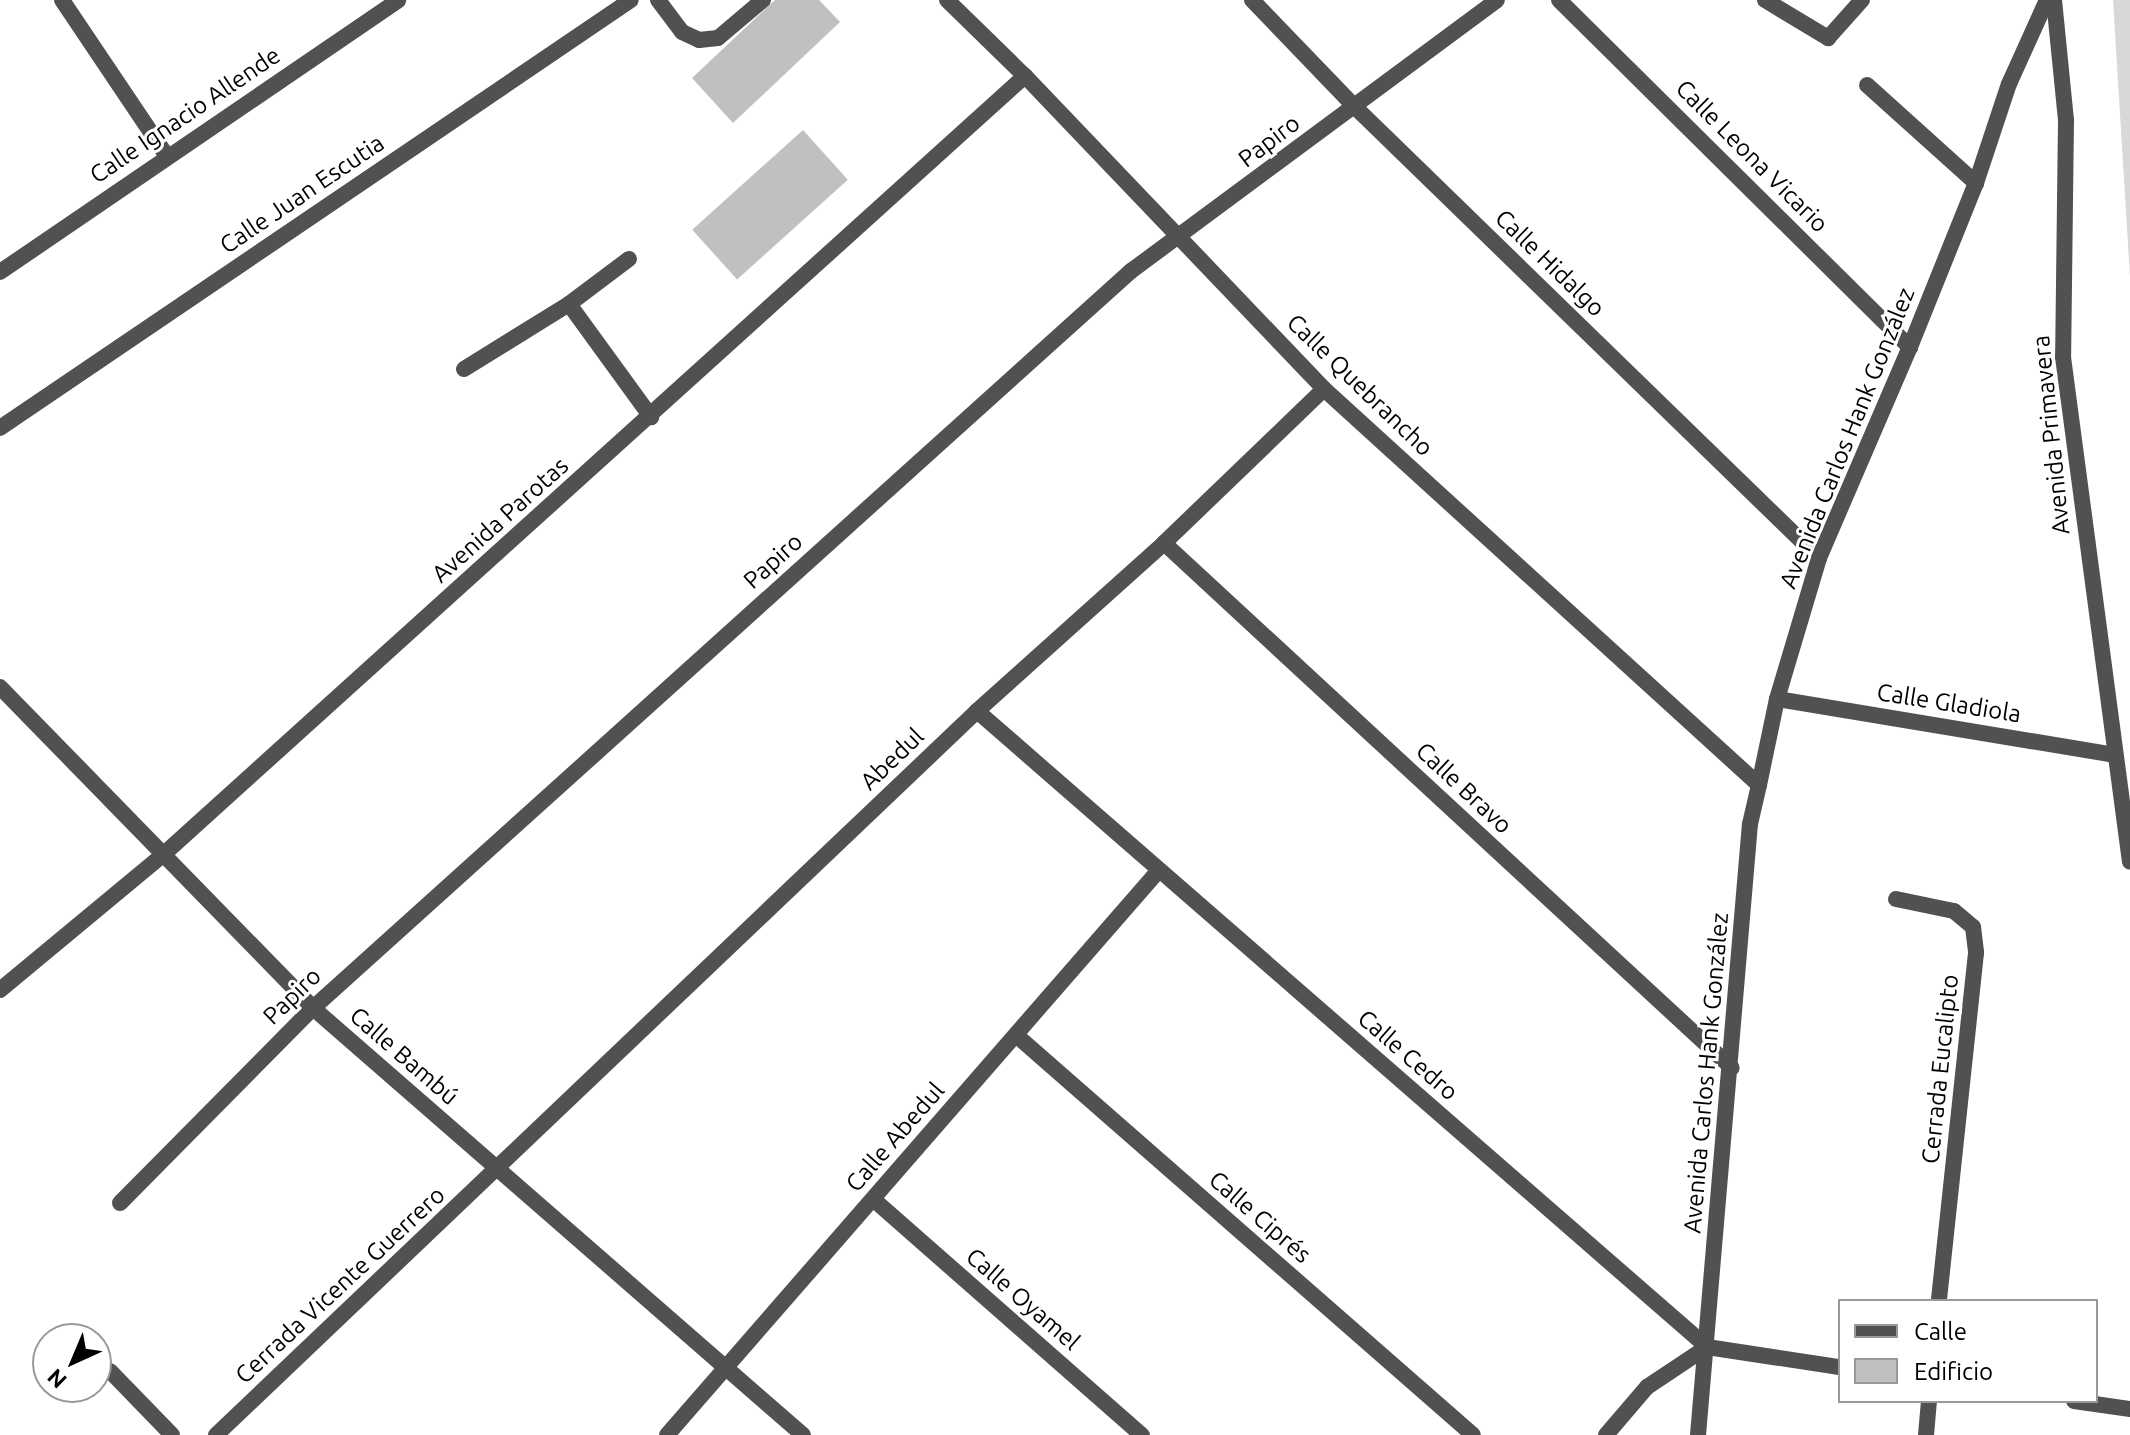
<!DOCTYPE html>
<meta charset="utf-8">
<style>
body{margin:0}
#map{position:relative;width:2130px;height:1435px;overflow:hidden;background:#fff;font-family:Ubuntu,sans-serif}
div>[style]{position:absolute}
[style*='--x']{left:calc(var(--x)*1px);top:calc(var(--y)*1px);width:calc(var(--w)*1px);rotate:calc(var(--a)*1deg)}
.green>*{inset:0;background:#d8d8d8}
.building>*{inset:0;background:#c0c0c0;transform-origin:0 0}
.minor>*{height:16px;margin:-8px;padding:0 8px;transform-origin:8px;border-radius:8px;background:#515151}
.tertiary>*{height:16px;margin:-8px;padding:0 8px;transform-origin:8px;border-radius:8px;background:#515151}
span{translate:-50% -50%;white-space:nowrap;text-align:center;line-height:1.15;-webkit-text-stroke:6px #fff;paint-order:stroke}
.street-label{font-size:24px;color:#000}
.legend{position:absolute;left:1838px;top:1299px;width:260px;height:104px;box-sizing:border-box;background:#fff;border:2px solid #999;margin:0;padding:10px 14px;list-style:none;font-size:24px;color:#000}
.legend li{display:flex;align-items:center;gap:16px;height:40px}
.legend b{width:40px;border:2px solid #999}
.north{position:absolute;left:32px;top:1323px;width:80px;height:80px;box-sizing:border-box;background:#fff;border:2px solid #999;border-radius:50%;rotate:224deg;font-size:22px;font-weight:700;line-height:32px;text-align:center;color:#000}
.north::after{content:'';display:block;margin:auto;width:28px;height:36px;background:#000;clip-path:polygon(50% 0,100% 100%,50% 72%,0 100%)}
</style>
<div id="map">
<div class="green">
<div style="clip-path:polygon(2113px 0,2130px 0,2130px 277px)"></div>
</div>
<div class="building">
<div style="clip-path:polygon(775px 0,819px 0,840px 22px,733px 123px,692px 78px)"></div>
<div style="left:803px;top:130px;width:67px;height:149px;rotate:48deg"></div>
</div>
<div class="minor">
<div style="--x:62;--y:0;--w:187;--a:56.1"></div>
<div style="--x:658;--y:0;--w:40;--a:53"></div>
<div style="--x:682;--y:32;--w:19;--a:25"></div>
<div style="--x:699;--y:40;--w:19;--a:-6"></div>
<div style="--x:718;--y:38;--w:59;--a:-40.2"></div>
<div style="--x:947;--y:0;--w:109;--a:44.3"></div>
<div style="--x:1252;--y:0;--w:149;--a:46.1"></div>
<div style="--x:1355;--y:107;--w:647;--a:44.19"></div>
<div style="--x:1559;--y:0;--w:494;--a:44.7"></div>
<div style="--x:1765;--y:0;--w:74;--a:31.1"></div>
<div style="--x:1828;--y:38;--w:51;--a:-48.2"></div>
<div style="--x:1867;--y:85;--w:147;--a:42"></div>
<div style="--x:0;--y:272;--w:482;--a:-34.3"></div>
<div style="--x:569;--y:304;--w:75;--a:-36.9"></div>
<div style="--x:464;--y:369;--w:123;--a:-31.8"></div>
<div style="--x:569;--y:304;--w:140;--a:54"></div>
<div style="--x:0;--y:428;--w:762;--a:-34.15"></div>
<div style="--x:1164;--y:543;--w:773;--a:42.75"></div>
<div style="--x:0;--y:687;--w:448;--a:45.7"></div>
<div style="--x:313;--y:1008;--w:650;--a:41.07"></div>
<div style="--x:1777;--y:699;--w:342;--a:9.4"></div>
<div style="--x:977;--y:711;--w:968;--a:41.06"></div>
<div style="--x:1707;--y:1347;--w:134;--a:8.6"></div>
<div style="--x:1896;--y:899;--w:59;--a:11.7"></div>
<div style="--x:1954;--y:911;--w:25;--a:40"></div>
<div style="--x:1973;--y:927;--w:26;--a:83"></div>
<div style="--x:1976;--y:953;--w:350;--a:96.1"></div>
<div style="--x:1016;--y:1035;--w:607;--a:41.19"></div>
<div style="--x:873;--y:1199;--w:358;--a:41.3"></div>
<div style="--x:120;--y:1203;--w:274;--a:-45.3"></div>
<div style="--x:313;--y:1008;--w:1101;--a:-42.02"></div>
<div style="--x:1131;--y:271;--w:455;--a:-36.5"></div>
<div style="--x:110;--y:1371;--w:89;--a:45.9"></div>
<div style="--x:2074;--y:1401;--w:57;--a:8.1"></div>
<div style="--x:216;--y:1435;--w:1050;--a:-43.57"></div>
<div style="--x:977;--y:711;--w:251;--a:-41.9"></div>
<div style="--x:1164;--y:543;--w:222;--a:-43.9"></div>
<div style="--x:667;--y:1435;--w:749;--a:-48.95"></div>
<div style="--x:1606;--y:1435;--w:63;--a:-49.5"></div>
<div style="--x:1647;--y:1387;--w:72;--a:-33.7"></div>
<div style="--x:1698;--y:1435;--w:613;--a:-85.14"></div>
<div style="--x:1750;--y:824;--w:40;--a:-77"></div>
<div style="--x:1926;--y:1435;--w:34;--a:-85"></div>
</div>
<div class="tertiary">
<div style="--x:2054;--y:0;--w:121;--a:84.3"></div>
<div style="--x:2066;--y:120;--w:237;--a:90.7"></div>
<div style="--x:2063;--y:357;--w:509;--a:82.44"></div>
<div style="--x:1759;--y:785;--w:88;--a:-78.2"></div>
<div style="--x:1777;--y:699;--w:147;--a:-73.4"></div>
<div style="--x:1819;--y:558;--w:230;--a:-66.7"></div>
<div style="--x:1910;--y:347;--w:177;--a:-68.1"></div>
<div style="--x:1976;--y:183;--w:104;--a:-71.6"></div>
<div style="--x:2009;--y:84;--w:92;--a:-65.7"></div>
<div style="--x:0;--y:990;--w:214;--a:-39.7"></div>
<div style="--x:165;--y:853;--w:1159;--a:-42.1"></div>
<div style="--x:1025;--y:76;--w:433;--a:46.3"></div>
<div style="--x:1324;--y:389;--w:588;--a:42.31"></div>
</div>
<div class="street-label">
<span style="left:185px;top:115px;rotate:-34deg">Calle Ignacio Allende</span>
<span style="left:1269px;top:141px;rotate:-37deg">Papiro</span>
<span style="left:1752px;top:156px;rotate:45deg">Calle Leona Vicario</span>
<span style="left:302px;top:194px;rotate:-34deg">Calle Juan Escutia</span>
<span style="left:1550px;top:263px;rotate:44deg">Calle Hidalgo</span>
<span style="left:1360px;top:385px;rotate:44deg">Calle Quebrancho</span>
<span style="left:2051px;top:435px;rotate:-96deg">Avenida Primavera</span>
<span style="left:1847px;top:438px;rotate:-68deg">Avenida Carlos Hank González</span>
<span style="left:500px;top:520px;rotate:-42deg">Avenida Parotas</span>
<span style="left:773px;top:561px;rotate:-42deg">Papiro</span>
<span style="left:1949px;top:703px;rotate:9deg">Calle Gladiola</span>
<span style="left:892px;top:759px;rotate:-44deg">Abedul</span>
<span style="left:1464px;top:788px;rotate:43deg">Calle Bravo</span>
<span style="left:292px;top:996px;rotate:-44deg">Papiro</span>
<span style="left:1408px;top:1055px;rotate:41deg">Calle Cedro</span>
<span style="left:404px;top:1056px;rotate:41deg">Calle Bambú</span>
<span style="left:1940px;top:1069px;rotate:-84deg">Cerrada Eucalipto</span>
<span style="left:1706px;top:1073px;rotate:-85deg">Avenida Carlos Hank González</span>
<span style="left:895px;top:1137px;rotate:-49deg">Calle Abedul</span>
<span style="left:1260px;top:1217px;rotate:41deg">Calle Ciprés</span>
<span style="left:340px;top:1285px;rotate:-43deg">Cerrada Vicente Guerrero</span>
<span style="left:1023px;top:1299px;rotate:41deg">Calle Oyamel</span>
</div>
<ul class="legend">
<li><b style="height:10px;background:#515151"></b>Calle</li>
<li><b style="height:22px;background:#c0c0c0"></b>Edificio</li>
</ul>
<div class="north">N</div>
</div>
